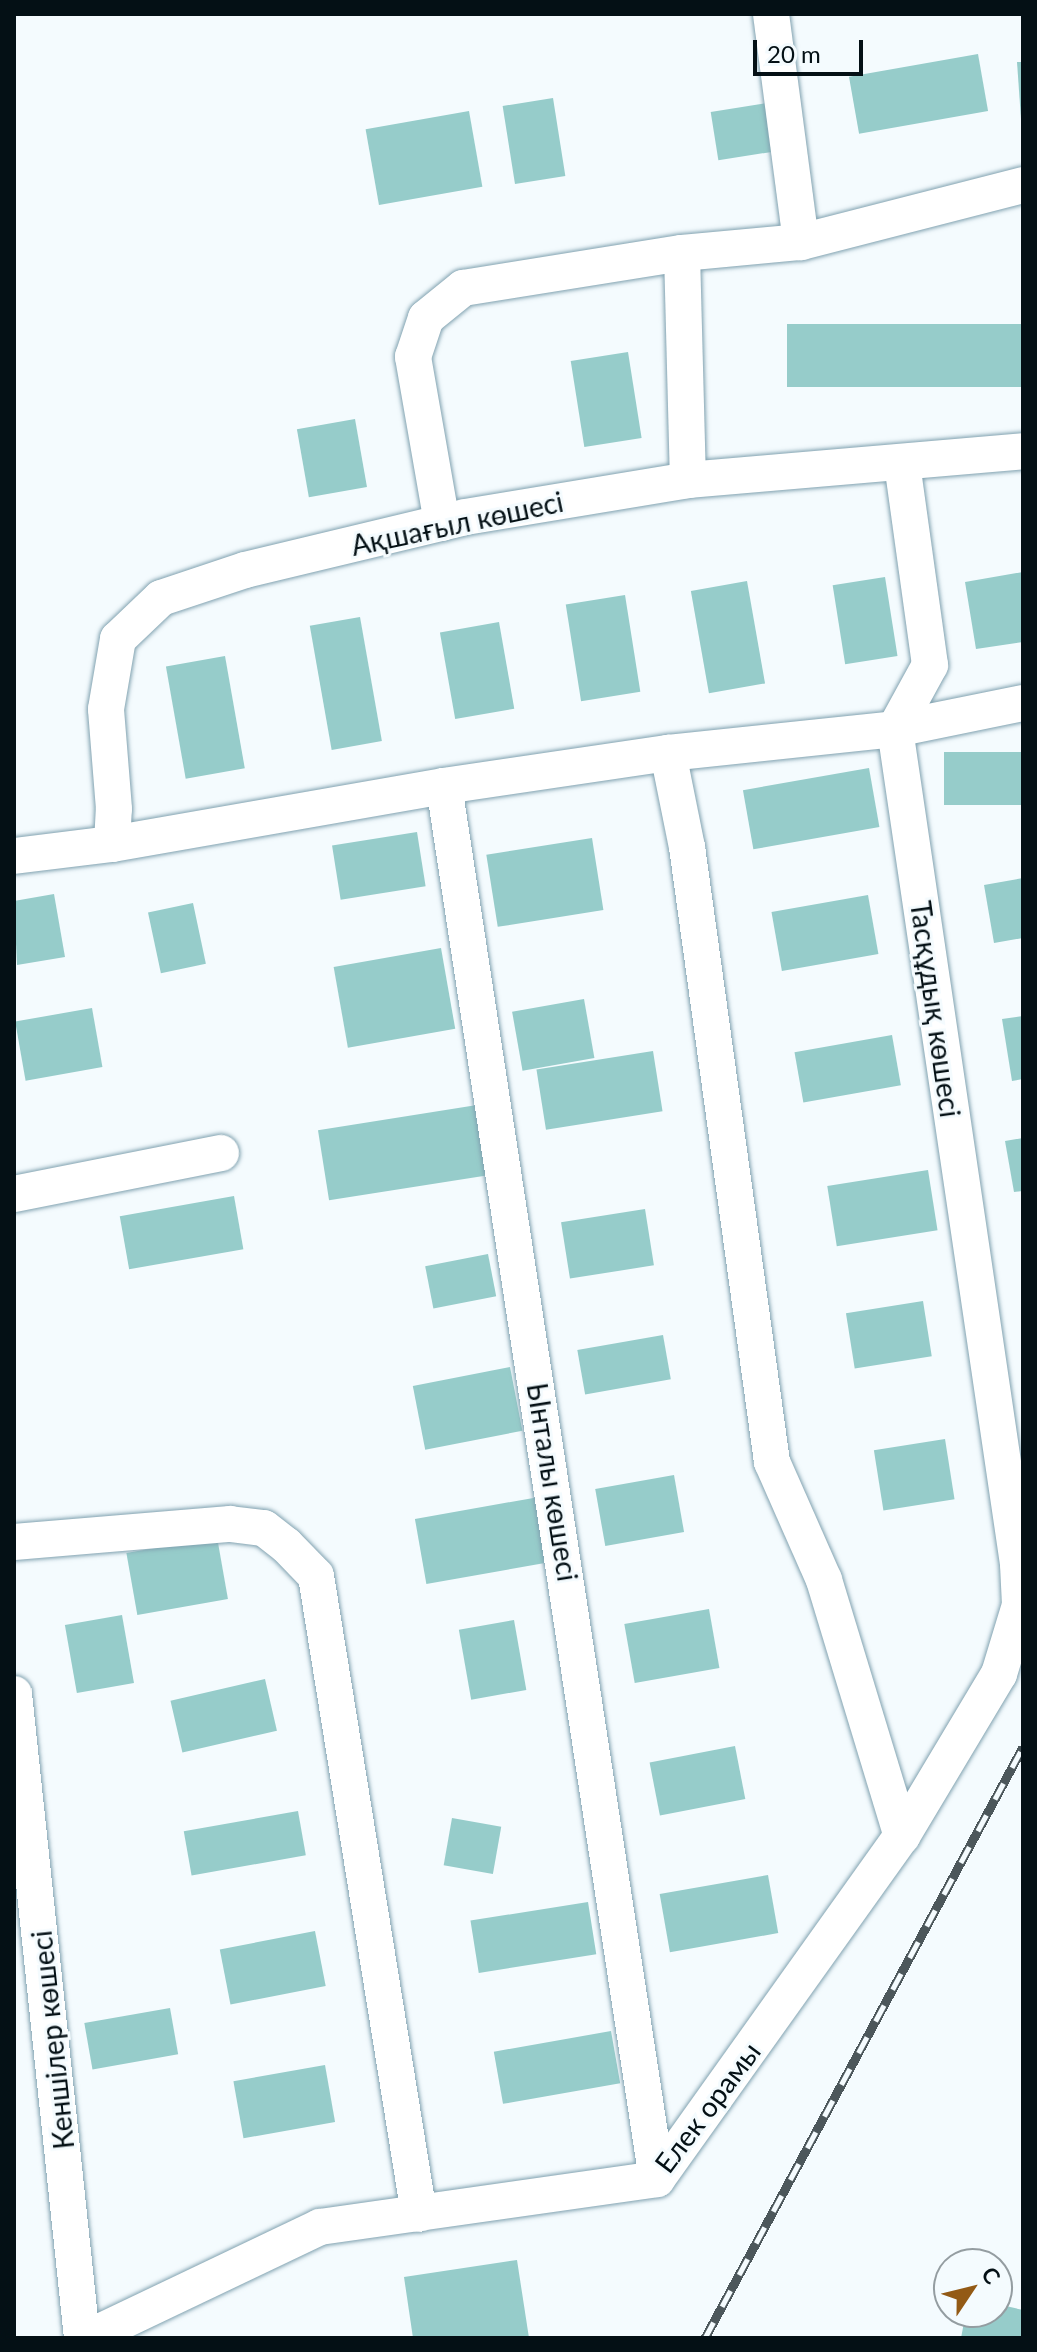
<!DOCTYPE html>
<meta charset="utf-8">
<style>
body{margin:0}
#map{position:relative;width:1037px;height:2352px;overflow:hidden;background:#f4fbfe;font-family:Lato,sans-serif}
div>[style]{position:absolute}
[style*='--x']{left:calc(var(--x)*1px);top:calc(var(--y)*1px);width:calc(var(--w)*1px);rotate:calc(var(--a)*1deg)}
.building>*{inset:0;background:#96ccca;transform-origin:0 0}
.roads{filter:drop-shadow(0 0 2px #81a2b0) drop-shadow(0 0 2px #81a2b0)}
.minor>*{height:36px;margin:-18px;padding:0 18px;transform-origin:18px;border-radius:18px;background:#fff}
.rail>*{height:9px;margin-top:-4.5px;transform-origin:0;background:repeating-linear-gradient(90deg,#f4fbfe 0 18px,#4c575b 0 36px);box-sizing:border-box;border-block:2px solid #4c575b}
span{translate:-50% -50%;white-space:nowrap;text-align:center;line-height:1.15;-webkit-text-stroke:6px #f4fbfe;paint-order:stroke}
.street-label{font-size:28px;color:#041015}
.frame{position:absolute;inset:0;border:16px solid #041015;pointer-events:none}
.north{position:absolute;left:933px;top:2248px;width:80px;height:80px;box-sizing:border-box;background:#f4fbfe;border:2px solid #949da1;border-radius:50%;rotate:55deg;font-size:22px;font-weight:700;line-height:32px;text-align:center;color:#041015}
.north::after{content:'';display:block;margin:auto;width:28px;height:36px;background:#935a15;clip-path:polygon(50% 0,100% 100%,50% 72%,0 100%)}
.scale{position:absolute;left:753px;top:40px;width:110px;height:36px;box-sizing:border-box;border:4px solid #041015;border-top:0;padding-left:10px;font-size:24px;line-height:28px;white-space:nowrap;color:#041015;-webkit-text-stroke:6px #f4fbfe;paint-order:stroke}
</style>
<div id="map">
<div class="building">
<div style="left:978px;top:54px;width:58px;height:131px;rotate:80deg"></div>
<div style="clip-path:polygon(1017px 62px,1023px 62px,1023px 119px,1021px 119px)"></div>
<div style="left:553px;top:98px;width:79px;height:51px;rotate:81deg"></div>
<div style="left:767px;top:103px;width:49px;height:57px;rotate:81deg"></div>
<div style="left:469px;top:111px;width:77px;height:105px;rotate:80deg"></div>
<div style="left:1023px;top:324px;width:63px;height:236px;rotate:90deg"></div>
<div style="left:628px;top:352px;width:87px;height:58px;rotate:81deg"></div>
<div style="left:355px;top:419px;width:69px;height:59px;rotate:80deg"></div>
<div style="clip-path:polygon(1023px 572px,1023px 642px,976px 649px,965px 582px)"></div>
<div style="left:885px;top:577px;width:80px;height:53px;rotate:81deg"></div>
<div style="left:747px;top:581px;width:104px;height:57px;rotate:80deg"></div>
<div style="left:625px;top:595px;width:98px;height:60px;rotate:81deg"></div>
<div style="left:360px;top:617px;width:126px;height:51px;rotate:80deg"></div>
<div style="left:499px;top:622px;width:88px;height:60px;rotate:80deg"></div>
<div style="left:225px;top:656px;width:114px;height:60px;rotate:80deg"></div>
<div style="left:1023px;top:752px;width:53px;height:79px;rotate:90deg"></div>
<div style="left:869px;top:768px;width:60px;height:128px;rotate:80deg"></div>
<div style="left:417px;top:832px;width:55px;height:86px;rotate:81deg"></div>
<div style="left:592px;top:838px;width:73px;height:107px;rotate:81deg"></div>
<div style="clip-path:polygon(1023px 878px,1023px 938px,994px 943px,984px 885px)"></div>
<div style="clip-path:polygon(54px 894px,65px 957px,17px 965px,14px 901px)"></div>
<div style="left:868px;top:895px;width:60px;height:98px;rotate:80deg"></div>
<div style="left:193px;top:903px;width:62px;height:46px;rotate:78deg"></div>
<div style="left:441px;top:948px;width:82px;height:109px;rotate:80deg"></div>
<div style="left:584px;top:999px;width:60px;height:73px;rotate:80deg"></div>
<div style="left:92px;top:1008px;width:60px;height:78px;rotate:80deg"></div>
<div style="clip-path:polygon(1023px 1016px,1023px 1079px,1012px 1081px,1002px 1019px)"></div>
<div style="left:892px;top:1035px;width:51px;height:99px;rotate:80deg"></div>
<div style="left:653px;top:1051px;width:61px;height:118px;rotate:81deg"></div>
<div style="left:477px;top:1105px;width:71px;height:161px;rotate:81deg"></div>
<div style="clip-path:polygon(1023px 1138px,1023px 1191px,1014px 1192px,1005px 1141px)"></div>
<div style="left:928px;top:1170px;width:61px;height:102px;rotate:81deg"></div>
<div style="left:234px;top:1196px;width:54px;height:116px;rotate:80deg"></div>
<div style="left:645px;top:1209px;width:57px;height:85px;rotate:81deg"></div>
<div style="left:488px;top:1254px;width:43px;height:64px;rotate:79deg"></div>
<div style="left:923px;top:1301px;width:56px;height:78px;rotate:81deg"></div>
<div style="left:663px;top:1335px;width:45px;height:87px;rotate:80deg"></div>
<div style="left:510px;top:1367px;width:65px;height:99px;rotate:79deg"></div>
<div style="left:945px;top:1439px;width:61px;height:72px;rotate:81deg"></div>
<div style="left:674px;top:1475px;width:58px;height:80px;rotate:80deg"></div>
<div style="left:539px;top:1497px;width:66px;height:126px;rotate:80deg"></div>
<div style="left:217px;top:1537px;width:63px;height:92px;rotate:80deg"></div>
<div style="left:709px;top:1609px;width:60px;height:86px;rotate:80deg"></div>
<div style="left:122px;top:1615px;width:69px;height:58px;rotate:80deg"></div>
<div style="left:514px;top:1620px;width:71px;height:56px;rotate:80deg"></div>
<div style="left:265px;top:1679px;width:53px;height:97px;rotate:77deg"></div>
<div style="left:735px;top:1746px;width:54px;height:87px;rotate:79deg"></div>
<div style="left:298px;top:1811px;width:45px;height:116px;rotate:80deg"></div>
<div style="left:452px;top:1818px;width:50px;height:48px;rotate:10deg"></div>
<div style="left:768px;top:1875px;width:59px;height:110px;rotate:80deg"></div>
<div style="left:588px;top:1902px;width:53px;height:119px;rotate:81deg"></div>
<div style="left:315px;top:1931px;width:56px;height:97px;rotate:79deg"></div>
<div style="left:170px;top:2008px;width:47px;height:87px;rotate:80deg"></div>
<div style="left:611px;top:2031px;width:53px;height:119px;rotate:80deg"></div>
<div style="left:325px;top:2065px;width:58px;height:93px;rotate:80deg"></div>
<div style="clip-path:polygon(517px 2260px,529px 2338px,413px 2338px,404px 2277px)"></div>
<div style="clip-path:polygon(997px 2304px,1023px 2310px,1023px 2338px,961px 2338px,966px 2312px,997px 2312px)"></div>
</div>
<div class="roads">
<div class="minor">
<div style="--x:771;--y:14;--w:230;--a:82.5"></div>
<div style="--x:682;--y:253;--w:227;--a:88.5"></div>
<div style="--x:442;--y:523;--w:169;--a:-99.9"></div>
<div style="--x:413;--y:357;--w:41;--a:-71.6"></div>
<div style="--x:426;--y:318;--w:48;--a:-39"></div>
<div style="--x:463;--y:288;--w:222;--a:-9.1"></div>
<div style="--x:682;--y:253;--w:120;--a:-5.3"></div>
<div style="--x:801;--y:242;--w:229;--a:-14.4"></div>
<div style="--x:668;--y:753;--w:96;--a:78.6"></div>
<div style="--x:687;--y:847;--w:621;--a:82.13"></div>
<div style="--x:772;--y:1462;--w:129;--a:66.2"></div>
<div style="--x:824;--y:1580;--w:268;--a:73.1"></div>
<div style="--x:444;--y:786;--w:1409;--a:81.31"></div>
<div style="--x:112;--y:844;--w:35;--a:-87"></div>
<div style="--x:114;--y:809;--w:100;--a:-94.6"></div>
<div style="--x:106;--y:709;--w:71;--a:-80.3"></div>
<div style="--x:118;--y:639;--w:59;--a:-43.6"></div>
<div style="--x:161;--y:598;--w:89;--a:-18.4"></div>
<div style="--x:245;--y:570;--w:226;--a:-13.5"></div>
<div style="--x:465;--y:517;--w:226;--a:-9.4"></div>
<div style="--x:688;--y:480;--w:336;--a:-4.9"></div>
<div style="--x:14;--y:856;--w:99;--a:-7"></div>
<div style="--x:112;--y:844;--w:337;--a:-9.9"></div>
<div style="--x:444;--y:786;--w:226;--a:-8.4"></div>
<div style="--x:668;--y:753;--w:228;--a:-6"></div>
<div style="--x:895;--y:729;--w:131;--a:-11.5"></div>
<div style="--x:14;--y:1194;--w:211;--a:-11.2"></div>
<div style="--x:14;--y:1542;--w:217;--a:-4.8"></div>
<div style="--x:230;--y:1524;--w:34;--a:7"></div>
<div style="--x:264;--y:1528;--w:28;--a:38"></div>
<div style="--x:286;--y:1545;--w:43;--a:45.9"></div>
<div style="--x:316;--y:1576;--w:646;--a:80.83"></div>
<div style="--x:14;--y:1694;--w:648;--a:83.97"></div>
<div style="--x:87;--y:2338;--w:258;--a:-25.5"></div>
<div style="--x:320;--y:2227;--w:340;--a:-8.1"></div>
<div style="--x:657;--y:2179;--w:422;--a:-54.5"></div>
<div style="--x:902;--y:1836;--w:189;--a:-59.1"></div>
<div style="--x:999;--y:1674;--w:72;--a:-73.1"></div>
<div style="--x:1020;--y:1605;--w:41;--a:-92.8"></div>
<div style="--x:1018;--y:1564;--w:844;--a:-98.38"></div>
<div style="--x:895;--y:729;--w:73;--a:-61.3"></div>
<div style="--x:930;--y:665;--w:204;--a:-97.9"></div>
</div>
</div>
<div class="rail">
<div style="--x:705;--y:2338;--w:671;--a:-61.72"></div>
</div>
<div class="street-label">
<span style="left:457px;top:523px;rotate:-12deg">Ақшағыл көшесі</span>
<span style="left:936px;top:1009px;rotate:82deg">Тасқұдық көшесі</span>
<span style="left:553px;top:1482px;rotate:81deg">Ынталы көшесі</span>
<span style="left:52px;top:2040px;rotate:-96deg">Кеншілер көшесі</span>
<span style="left:707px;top:2107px;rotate:-53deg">Елек орамы</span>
</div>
<div class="frame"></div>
<div class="north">С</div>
<div class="scale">20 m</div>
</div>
